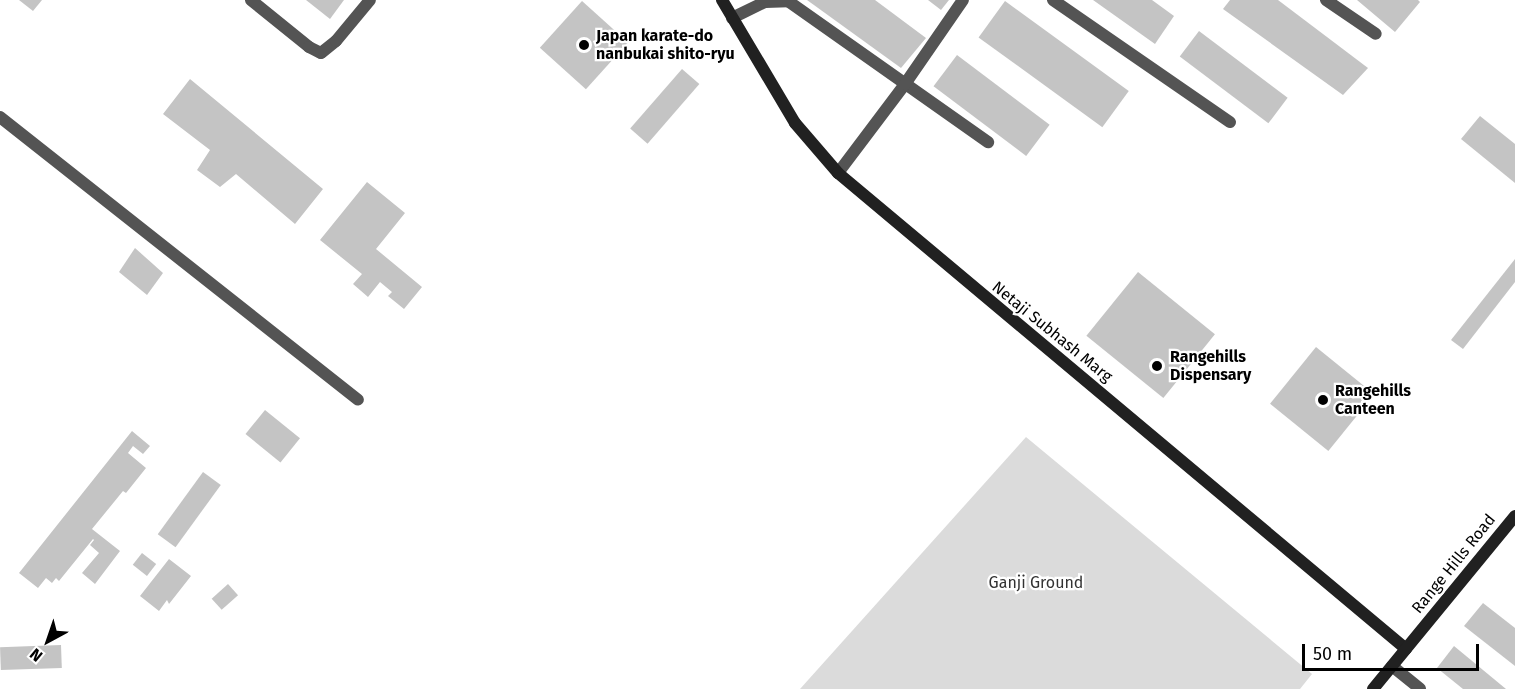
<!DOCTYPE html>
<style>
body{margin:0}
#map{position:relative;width:1515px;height:689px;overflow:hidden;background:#fff;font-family:"Fira Sans",sans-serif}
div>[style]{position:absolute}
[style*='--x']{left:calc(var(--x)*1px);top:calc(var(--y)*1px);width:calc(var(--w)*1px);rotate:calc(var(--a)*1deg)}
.green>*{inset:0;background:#dbdbdb}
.building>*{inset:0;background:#c4c4c4;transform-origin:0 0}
.lane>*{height:12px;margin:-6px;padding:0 6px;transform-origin:6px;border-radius:6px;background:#545454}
.street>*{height:12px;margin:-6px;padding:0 6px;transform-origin:6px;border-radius:6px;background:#545454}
.secondary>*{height:12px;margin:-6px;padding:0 6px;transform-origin:6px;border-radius:6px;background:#212121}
.dots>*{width:16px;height:16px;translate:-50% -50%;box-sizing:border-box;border:3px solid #fff;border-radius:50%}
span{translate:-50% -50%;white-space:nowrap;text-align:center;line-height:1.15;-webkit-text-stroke:4.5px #fff;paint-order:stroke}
.poi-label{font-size:16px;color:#000;font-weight:700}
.left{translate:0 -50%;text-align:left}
.street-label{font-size:16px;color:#000}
.park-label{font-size:16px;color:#323232}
.north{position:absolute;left:18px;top:611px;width:60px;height:60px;-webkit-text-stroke:4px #fff;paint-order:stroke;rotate:220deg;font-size:16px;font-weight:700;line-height:24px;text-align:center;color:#000}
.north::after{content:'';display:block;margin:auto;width:21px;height:27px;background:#000;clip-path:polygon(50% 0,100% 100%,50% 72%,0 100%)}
.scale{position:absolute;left:1302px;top:644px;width:177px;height:27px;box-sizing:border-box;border:3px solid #000;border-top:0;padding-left:8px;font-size:18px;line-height:21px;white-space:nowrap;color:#000;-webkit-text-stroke:4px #fff;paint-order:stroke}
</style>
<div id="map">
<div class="green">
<div style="clip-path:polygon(1026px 437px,1312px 674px,1300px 689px,800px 689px)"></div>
</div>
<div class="building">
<div style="clip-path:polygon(19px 0,42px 0,33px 11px)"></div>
<div style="clip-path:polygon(306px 0,344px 0,330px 19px)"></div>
<div style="clip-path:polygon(807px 0,875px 0,926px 38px,901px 68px)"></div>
<div style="clip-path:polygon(928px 0,949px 0,941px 10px)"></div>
<div style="clip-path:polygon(1093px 0,1152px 0,1174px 16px,1155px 44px)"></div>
<div style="clip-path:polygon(1230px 0,1278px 0,1368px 68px,1343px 95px,1223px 9px)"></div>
<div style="clip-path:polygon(1357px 0,1418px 0,1420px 2px,1395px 32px)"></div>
<div style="left:582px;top:1px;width:62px;height:63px;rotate:42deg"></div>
<div style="left:1005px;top:1px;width:153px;height:45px;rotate:36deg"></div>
<div style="left:1199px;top:31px;width:111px;height:32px;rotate:37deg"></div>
<div style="left:957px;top:55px;width:116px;height:39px;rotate:37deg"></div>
<div style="left:682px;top:69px;width:23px;height:79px;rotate:41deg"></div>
<div style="clip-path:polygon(190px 79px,323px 189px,295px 224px,236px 174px,220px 187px,197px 170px,210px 150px,163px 114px)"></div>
<div style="clip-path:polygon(1480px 116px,1515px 144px,1515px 183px,1461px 139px)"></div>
<div style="clip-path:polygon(367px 182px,405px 213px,376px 249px,422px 287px,404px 309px,388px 296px,392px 292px,380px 282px,368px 297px,353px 284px,362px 274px,320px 240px)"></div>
<div style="clip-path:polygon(135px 248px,163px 273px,147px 295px,119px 272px)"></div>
<div style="clip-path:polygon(1515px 259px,1515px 282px,1463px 349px,1451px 340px)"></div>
<div style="left:1138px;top:272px;width:99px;height:82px;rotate:39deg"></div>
<div style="left:1316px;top:347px;width:75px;height:73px;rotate:39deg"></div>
<div style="left:265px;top:410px;width:45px;height:31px;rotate:39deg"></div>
<div style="clip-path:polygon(132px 431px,150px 446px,143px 454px,133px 446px,128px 453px,146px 468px,126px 493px,123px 491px,92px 529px,120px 551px,95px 584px,82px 573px,99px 553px,90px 545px,94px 540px,93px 539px,59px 581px,56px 578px,52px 583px,46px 578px,38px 588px,19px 573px)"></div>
<div style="left:203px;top:472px;width:22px;height:77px;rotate:36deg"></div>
<div style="left:142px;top:553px;width:18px;height:15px;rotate:38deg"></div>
<div style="clip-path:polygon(169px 559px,191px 576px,169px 604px,167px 600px,159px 611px,140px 596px)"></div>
<div style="left:228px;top:584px;width:15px;height:22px;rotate:48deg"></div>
<div style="clip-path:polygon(1483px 603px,1515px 628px,1515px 666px,1464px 626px)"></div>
<div style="left:61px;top:645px;width:23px;height:61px;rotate:88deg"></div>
<div style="clip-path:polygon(1454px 646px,1506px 689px,1463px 689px,1437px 668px)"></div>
</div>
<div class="lane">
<div style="--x:251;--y:0;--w:75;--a:39"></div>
<div style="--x:309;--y:47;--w:13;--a:27"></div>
<div style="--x:321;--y:53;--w:19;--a:-39"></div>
<div style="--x:336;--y:41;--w:53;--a:-50.3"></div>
<div style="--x:1392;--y:666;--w:36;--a:39"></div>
</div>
<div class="street">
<div style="--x:1053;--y:0;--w:215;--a:34.6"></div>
<div style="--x:1326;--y:0;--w:60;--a:34.2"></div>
<div style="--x:732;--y:18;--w:37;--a:-26"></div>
<div style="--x:765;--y:2;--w:23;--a:-2"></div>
<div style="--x:788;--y:1;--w:245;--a:35.2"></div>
<div style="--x:0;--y:117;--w:456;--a:38.3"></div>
<div style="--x:838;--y:173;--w:111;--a:-53"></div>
<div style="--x:905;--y:84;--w:102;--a:-55.4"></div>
</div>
<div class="secondary">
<div style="--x:722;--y:0;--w:143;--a:59.3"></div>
<div style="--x:795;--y:123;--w:66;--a:49.3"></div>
<div style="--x:838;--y:173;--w:741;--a:39.96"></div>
<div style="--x:1373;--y:689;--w:224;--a:-50.6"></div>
</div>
<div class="dots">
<div style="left:584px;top:45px;background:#000"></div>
<div style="left:1157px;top:366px;background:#000"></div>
<div style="left:1323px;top:400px;background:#000"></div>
</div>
<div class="poi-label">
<span class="left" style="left:596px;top:45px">Japan karate-do<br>nanbukai shito-ryu</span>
<span class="left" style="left:1170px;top:366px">Rangehills<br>Dispensary</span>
<span class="left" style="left:1335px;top:400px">Rangehills<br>Canteen</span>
</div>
<div class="street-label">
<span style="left:1052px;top:332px;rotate:39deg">Netaji Subhash Marg</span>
<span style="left:1454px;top:564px;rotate:-51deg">Range Hills Road</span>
</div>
<div class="park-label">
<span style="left:1036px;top:583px">Ganji Ground</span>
</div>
<div class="north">N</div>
<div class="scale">50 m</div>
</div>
